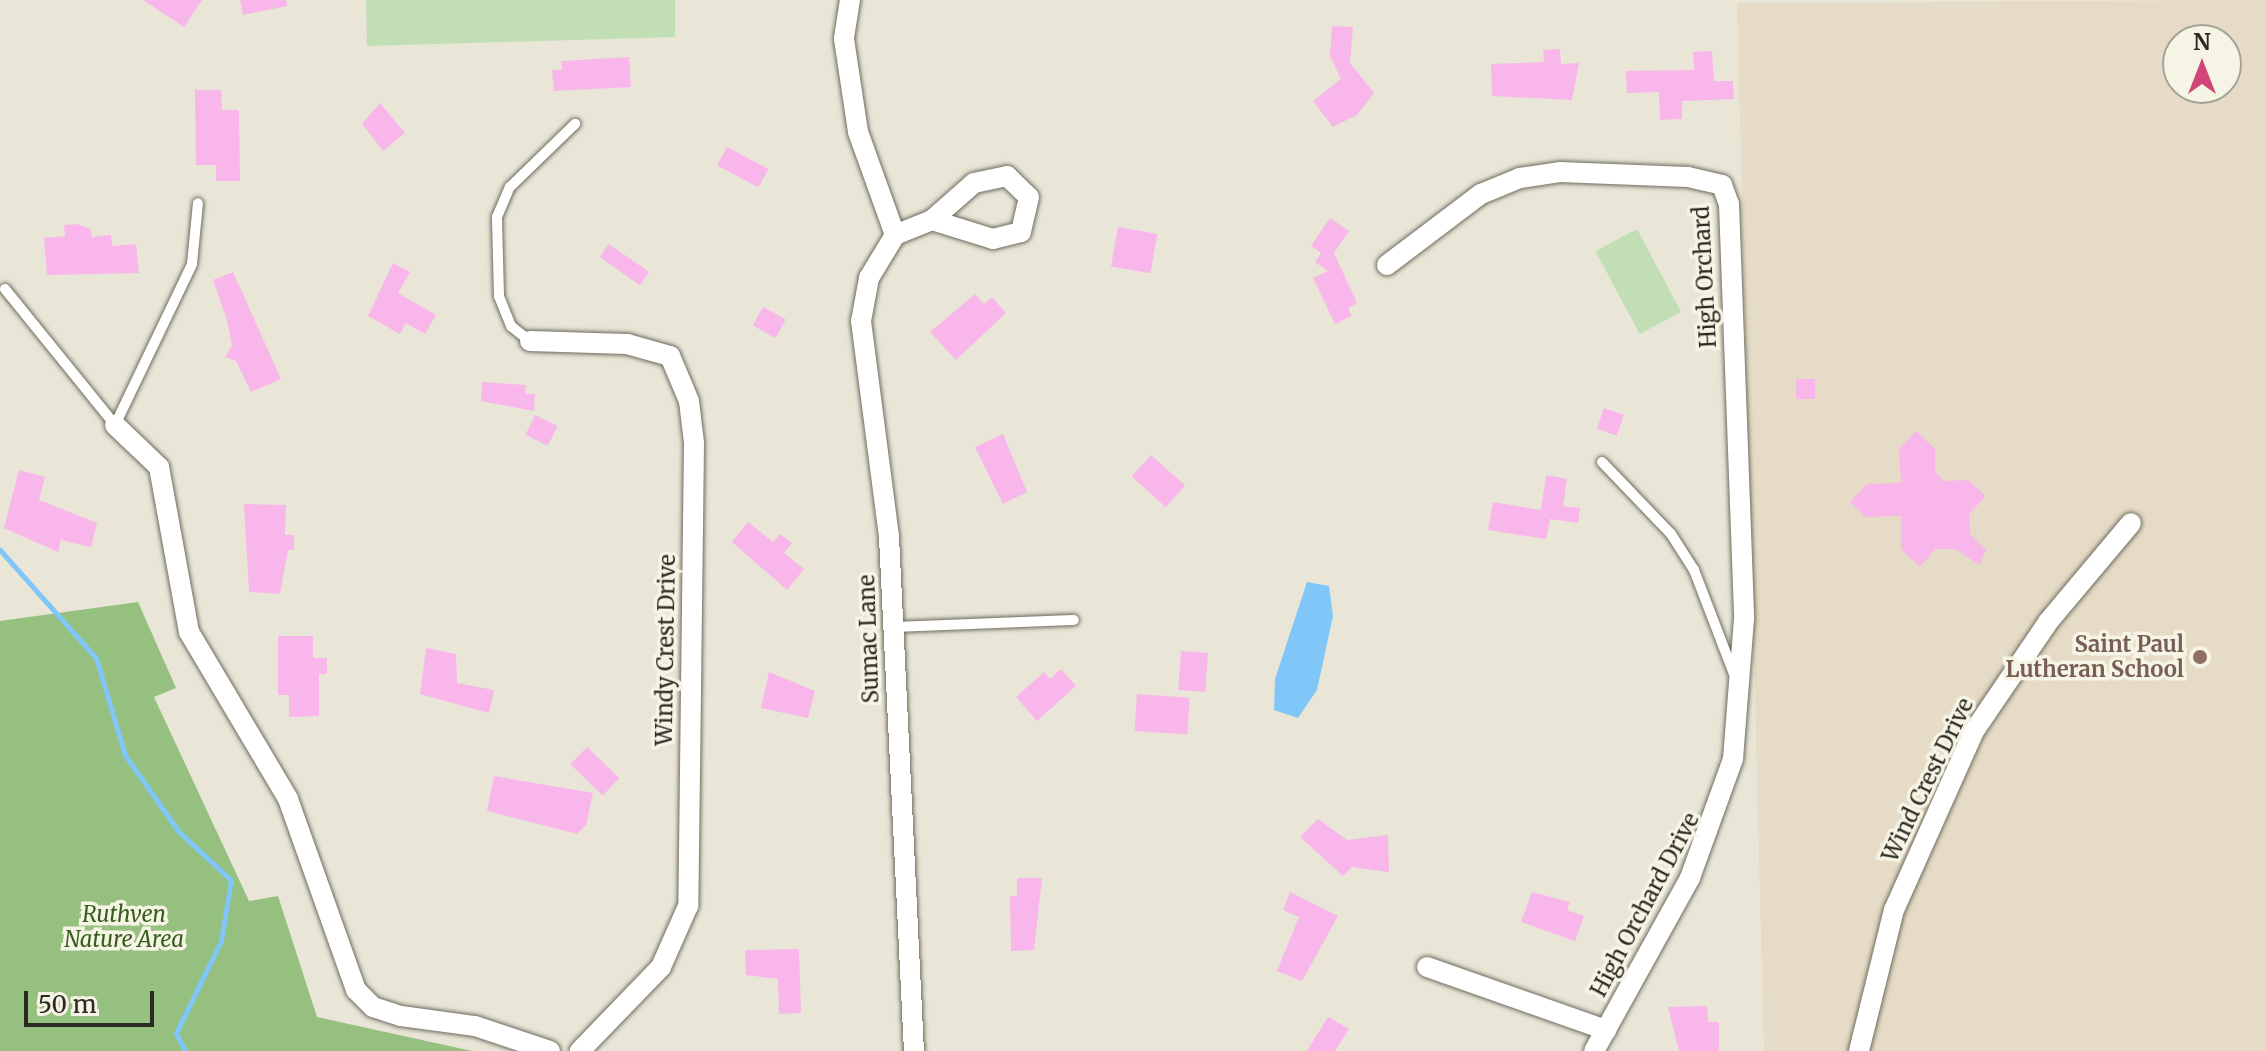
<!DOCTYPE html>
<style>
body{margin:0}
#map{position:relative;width:2266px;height:1051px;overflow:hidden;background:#e9e6d7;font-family:Merriweather,serif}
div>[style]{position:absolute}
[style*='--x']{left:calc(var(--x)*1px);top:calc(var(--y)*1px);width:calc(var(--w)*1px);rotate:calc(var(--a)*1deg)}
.education>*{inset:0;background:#e5dbc6}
.green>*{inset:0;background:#c1deb4;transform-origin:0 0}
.forest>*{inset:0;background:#95c07f}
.water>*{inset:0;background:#81c6f9}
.stream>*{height:5px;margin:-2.5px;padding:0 2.5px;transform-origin:2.5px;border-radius:2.5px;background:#81c6f9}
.building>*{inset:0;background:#f8b6eb;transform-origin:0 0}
.roads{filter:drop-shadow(0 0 2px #6e6c5e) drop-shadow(0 0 2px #6e6c5e)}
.lane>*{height:10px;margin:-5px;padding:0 5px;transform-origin:5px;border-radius:5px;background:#fff}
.street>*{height:20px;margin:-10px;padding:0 10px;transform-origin:10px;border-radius:10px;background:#fff}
.dots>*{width:22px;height:22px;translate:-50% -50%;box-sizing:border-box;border:4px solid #f6f4e4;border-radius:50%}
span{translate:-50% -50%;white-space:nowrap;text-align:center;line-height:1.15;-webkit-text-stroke:7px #f6f4e4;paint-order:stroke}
.street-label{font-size:22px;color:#2a2923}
.education-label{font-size:22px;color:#785e54;font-weight:700}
.right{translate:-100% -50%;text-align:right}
.park-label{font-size:22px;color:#355e1c;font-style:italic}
.north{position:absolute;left:2162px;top:24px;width:80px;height:80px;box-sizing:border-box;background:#f6f4e4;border:2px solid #a4a397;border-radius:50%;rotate:0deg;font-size:22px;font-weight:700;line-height:32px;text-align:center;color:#2a2923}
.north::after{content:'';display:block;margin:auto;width:28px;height:36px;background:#d0457a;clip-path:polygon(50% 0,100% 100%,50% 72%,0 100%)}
.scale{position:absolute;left:24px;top:991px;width:130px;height:36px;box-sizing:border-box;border:4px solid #2a2923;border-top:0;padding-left:10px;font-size:24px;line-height:28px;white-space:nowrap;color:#2a2923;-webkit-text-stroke:6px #f6f4e4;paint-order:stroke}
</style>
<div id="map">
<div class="education">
<div style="clip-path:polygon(evenodd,2266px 0,2266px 1051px,1764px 1051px,1737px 3px,2266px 0,2178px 40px,2226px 40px,2226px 88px,2178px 88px,2178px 40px)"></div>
</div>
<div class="green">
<div style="clip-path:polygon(366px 0,675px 0,675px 37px,367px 46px)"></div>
<div style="left:1637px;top:229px;width:94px;height:47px;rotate:62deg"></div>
</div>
<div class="forest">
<div style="clip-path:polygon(138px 602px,176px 688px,154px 697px,249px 901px,278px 896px,317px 1017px,472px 1051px,0 1051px,0 621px)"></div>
</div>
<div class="water">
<div style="clip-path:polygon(1307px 582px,1329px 586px,1333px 616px,1317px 690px,1298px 718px,1274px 710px,1275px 679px)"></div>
</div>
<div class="stream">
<div style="--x:0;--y:550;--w:144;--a:48.4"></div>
<div style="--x:96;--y:658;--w:101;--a:73.4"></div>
<div style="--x:125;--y:755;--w:94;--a:55"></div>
<div style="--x:179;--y:832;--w:71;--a:42.7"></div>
<div style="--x:231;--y:880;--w:62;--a:99.3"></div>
<div style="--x:221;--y:941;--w:102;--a:116.1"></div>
<div style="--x:176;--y:1033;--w:20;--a:63"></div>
</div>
<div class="building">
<div style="clip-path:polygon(143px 0,202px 0,184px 27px)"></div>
<div style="clip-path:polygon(240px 0,286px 0,287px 6px,243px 15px)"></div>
<div style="clip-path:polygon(1332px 26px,1353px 27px,1350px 63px,1374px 93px,1357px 115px,1333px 127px,1313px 101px,1341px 79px,1330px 56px)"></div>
<div style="clip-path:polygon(1560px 49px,1561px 64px,1579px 63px,1572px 100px,1492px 96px,1491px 64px,1544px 62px,1543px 50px)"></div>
<div style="clip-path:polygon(1712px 51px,1714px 81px,1733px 81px,1734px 99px,1682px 101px,1682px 119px,1660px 120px,1659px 92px,1627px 93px,1626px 71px,1694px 70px,1693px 52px)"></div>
<div style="clip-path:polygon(629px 57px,631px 87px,554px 91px,552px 70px,562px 70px,561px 61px)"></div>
<div style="clip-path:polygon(195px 90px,221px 90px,222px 110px,239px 110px,240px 181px,216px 181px,216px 165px,196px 165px)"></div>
<div style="clip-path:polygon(380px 103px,405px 133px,383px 151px,362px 124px)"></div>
<div style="left:727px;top:147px;width:47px;height:21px;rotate:28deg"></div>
<div style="clip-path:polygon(1330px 218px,1349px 231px,1334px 253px,1357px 303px,1348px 308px,1352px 316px,1335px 324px,1313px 278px,1328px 271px,1315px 262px,1321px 253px,1311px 246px)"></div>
<div style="clip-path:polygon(77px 224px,91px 229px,92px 237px,111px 235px,112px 246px,136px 244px,139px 273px,47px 275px,44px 238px,65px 236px,64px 225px)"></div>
<div style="left:1118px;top:227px;width:40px;height:40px;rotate:10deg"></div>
<div style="left:609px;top:244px;width:49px;height:16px;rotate:35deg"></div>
<div style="clip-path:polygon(393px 263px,410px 272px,398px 293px,436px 315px,425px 334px,406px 323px,400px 334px,368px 316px)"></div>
<div style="clip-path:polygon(233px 272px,281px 379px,251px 392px,236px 361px,225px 357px,232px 346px,227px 320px,213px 280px)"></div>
<div style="clip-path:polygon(975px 294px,984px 304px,992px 297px,1006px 313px,956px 360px,930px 332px)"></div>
<div style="left:763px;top:307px;width:26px;height:21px;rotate:29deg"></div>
<div style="left:1796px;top:379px;width:19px;height:20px"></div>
<div style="clip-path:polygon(482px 382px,526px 385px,525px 394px,535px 394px,534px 411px,481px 401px)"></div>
<div style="left:1604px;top:408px;width:21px;height:22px;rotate:19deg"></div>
<div style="left:535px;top:415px;width:25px;height:22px;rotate:26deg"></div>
<div style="clip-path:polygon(1916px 431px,1935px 449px,1935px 472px,1944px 481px,1968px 480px,1986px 496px,1969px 514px,1970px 534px,1986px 550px,1980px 565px,1955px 549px,1935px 549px,1920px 567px,1901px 549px,1901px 516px,1866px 517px,1850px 502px,1867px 484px,1901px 483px,1899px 449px)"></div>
<div style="clip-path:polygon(1003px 434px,1027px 492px,1003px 504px,975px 447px)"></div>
<div style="left:1151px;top:455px;width:46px;height:29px;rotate:42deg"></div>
<div style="clip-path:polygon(19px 470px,45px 477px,39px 500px,97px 523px,91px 547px,61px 540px,58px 552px,4px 528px)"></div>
<div style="clip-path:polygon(1546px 475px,1567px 479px,1563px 506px,1580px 508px,1578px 523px,1550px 519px,1546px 539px,1488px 530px,1493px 502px,1541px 510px)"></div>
<div style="clip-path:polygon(244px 504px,286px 505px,285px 535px,294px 535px,294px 550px,288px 550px,280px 594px,249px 592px)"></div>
<div style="clip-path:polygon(748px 522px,773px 542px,780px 534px,792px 543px,784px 553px,804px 569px,787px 590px,732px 542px)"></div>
<div style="clip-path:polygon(278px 636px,313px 636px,313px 658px,327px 658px,327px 674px,319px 674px,319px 716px,289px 717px,289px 695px,278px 695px)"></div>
<div style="clip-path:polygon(426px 648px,456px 654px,457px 683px,494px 690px,489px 713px,420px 694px)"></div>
<div style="left:1181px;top:651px;width:27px;height:39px;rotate:4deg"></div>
<div style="clip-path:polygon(1061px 669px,1076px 686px,1037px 721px,1016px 697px,1044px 672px,1050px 679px)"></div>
<div style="clip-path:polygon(769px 672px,815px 691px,808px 718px,761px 708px)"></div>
<div style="left:1137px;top:694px;width:53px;height:37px;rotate:4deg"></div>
<div style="left:587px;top:747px;width:45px;height:24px;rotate:44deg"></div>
<div style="clip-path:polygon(494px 776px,593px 793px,586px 825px,577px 834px,487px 811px)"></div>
<div style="clip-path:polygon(1318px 819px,1347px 840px,1388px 835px,1389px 872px,1352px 867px,1343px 876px,1300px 837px)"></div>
<div style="clip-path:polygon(1017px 878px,1042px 878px,1034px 950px,1011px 951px,1010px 896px,1017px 896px)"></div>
<div style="clip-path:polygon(1290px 892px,1338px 916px,1302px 981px,1277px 971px,1299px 917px,1283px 910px)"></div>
<div style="clip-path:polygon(1532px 892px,1570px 902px,1567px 910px,1584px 916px,1575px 941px,1521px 922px)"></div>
<div style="clip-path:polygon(799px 949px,801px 1013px,779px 1014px,778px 979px,746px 975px,745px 950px)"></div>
<div style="clip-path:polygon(1707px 1006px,1708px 1022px,1719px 1022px,1719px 1051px,1679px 1051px,1668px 1007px)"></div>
<div style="clip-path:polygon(1328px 1017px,1349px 1029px,1335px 1051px,1307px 1051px)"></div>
</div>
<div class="roads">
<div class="lane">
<div style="--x:5;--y:289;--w:175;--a:51"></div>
<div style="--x:115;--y:425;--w:178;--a:-64.4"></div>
<div style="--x:192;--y:264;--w:61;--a:-84.4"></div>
<div style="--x:530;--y:341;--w:24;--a:-142"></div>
<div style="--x:511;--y:326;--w:32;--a:-112"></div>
<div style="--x:499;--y:296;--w:79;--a:-91.5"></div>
<div style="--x:497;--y:217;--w:33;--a:-67"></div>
<div style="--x:510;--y:187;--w:91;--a:-44.1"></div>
<div style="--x:1602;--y:462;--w:100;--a:46.2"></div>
<div style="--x:1671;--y:534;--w:43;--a:57.4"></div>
<div style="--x:1694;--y:570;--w:115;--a:69"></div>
<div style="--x:893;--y:627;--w:181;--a:-2.2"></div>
</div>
<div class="street">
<div style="--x:850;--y:0;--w:39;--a:99"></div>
<div style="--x:844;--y:39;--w:94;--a:81.4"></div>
<div style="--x:858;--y:132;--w:109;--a:70.2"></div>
<div style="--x:895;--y:235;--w:50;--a:121.2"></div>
<div style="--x:869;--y:278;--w:44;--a:100.5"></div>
<div style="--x:861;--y:321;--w:218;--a:82.6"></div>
<div style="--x:889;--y:537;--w:515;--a:87.22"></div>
<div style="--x:1007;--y:176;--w:30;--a:44"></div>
<div style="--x:1029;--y:197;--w:36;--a:103"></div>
<div style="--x:1021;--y:232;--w:29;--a:166"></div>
<div style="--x:993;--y:239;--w:64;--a:-162.7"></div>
<div style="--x:932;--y:220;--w:56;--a:-41.4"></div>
<div style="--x:974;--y:183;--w:34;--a:-12"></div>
<div style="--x:895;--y:235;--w:40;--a:-22"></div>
<div style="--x:1387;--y:265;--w:118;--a:-37.1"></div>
<div style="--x:1481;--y:194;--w:42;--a:-22.3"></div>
<div style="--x:1520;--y:178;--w:40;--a:-8.5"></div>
<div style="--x:1560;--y:172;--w:128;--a:2.2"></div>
<div style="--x:1688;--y:177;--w:35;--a:13"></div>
<div style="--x:1722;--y:185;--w:20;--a:70"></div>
<div style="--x:1729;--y:204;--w:415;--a:87.9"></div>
<div style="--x:1744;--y:619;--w:140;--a:94.5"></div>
<div style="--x:1733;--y:759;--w:127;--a:109.9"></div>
<div style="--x:1690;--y:878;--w:198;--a:119"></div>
<div style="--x:530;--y:341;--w:97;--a:1.8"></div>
<div style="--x:627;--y:344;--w:45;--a:15.6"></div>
<div style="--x:670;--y:356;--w:49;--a:67.1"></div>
<div style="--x:689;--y:401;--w:42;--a:83.2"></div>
<div style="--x:694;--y:443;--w:463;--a:90.7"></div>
<div style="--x:688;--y:906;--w:67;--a:113.9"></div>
<div style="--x:661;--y:967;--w:117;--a:134"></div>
<div style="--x:115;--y:425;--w:61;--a:43.7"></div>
<div style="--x:159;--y:467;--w:168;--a:79.7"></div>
<div style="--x:189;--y:632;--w:194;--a:59.3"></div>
<div style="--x:288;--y:799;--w:203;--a:70.4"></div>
<div style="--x:356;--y:990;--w:24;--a:45"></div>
<div style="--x:373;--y:1007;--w:29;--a:18"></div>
<div style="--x:401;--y:1016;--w:75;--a:7.7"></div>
<div style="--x:475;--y:1026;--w:79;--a:18.4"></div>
<div style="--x:1427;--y:967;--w:190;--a:19.4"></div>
<div style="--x:1859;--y:1051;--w:145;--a:-76.1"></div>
<div style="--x:1894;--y:910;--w:196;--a:-65.9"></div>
<div style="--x:1974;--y:731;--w:132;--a:-55.8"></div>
<div style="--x:2048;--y:622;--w:129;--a:-50"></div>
</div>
</div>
<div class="dots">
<div style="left:2200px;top:657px;background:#8d6e63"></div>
</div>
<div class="street-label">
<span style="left:1705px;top:277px;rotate:-93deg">High Orchard</span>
<span style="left:869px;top:639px;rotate:-92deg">Sumac Lane</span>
<span style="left:666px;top:650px;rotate:-89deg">Windy Crest Drive</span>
<span style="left:1928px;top:780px;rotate:-64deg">Wind Crest Drive</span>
<span style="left:1645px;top:905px;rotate:-62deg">High Orchard Drive</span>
</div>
<div class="education-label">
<span class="right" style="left:2184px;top:657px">Saint Paul<br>Lutheran School</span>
</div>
<div class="park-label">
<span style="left:124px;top:927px">Ruthven<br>Nature Area</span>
</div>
<div class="north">N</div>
<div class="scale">50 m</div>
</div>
